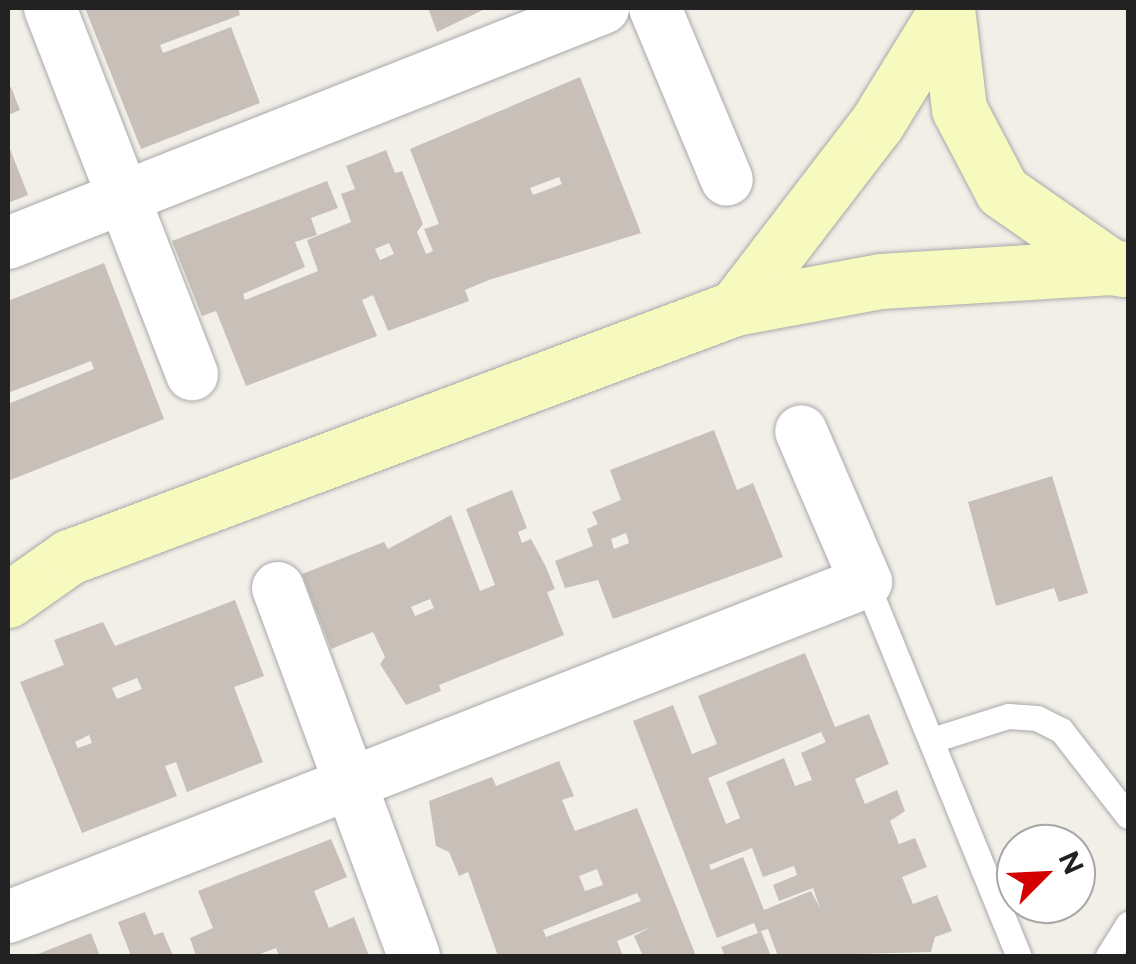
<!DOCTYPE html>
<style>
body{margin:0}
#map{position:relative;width:1136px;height:964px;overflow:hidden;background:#f2efe9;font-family:Figtree,sans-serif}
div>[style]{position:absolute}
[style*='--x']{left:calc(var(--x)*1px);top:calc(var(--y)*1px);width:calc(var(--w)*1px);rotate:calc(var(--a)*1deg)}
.building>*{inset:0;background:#c7bfb8}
.roads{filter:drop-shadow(0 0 2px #a9a9a9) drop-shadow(0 0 2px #a9a9a9)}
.lane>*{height:25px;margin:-12.5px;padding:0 12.5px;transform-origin:12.5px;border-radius:12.5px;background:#fff}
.street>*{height:52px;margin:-26px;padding:0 26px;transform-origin:26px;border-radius:26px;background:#fff}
.secondary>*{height:55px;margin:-27.5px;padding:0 27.5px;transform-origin:27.5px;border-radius:27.5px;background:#f7fabf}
span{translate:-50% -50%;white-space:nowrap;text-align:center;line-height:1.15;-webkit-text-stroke:8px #fff;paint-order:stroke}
.frame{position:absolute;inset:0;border:10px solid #222;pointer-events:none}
.north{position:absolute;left:996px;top:824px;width:100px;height:100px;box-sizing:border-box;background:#fff;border:2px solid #a7a7a7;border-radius:50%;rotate:66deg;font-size:28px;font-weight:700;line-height:40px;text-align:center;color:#222}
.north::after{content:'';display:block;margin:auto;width:35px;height:45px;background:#d40000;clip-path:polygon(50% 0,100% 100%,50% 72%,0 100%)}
</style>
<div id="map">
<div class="building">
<div style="clip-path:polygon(85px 8px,238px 8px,240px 15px,160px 45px,163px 53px,231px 27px,260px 103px,141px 149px)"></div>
<div style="clip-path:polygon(428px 8px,487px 8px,437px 32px)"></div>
<div style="clip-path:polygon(evenodd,580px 77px,641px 233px,489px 280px,465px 290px,469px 301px,388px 331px,373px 295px,362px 300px,377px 336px,246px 386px,216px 311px,202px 316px,172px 241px,327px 181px,338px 208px,311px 218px,317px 235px,295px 242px,305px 267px,243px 294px,245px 300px,318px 271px,307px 240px,351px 222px,341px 194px,355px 189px,346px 166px,386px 150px,395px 173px,402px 171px,423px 224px,417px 232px,426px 254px,433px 251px,424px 229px,439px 224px,410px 149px,580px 77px,559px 177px,562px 184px,533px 195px,530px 188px,559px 177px,580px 77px,389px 243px,394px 254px,380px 260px,375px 249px,389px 243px)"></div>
<div style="clip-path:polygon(11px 87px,20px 110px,8px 115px,8px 88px)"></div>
<div style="clip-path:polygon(8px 144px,28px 195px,8px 203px)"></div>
<div style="clip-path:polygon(104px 263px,164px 419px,8px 481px,8px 404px,94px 369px,91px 361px,8px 393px,8px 301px)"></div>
<div style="clip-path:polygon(evenodd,714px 430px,737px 490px,753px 483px,783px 557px,613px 619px,598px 580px,565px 588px,555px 561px,593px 546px,587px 529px,598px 524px,592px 512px,621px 500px,610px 470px,714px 430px,626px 533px,629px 543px,614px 549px,611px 539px,626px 533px)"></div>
<div style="clip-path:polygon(1052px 476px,1088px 593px,1059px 602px,1054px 588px,996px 606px,968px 502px)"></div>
<div style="clip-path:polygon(evenodd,512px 490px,527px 528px,518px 532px,522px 543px,531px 539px,545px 565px,555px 589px,547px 592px,564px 635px,439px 685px,441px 691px,406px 705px,380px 664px,385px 657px,373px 632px,331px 649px,302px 574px,384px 542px,388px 549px,451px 515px,480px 591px,495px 585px,466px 509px,512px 490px,430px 599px,434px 608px,415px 616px,411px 607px,430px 599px)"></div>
<div style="clip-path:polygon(evenodd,235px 600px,264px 676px,234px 687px,263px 762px,187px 792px,176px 762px,165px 766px,177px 796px,82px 833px,20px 682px,64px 665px,54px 640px,103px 622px,115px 646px,235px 600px,137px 678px,142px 689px,117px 699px,112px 688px,137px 678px,235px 600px,89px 735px,92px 743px,78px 748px,75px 742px,89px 735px)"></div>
<div style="clip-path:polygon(evenodd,805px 653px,835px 727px,869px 714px,889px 764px,855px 779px,865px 804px,897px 790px,905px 811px,890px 821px,899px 844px,915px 838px,927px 867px,902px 877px,913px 904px,937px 895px,952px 931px,935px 937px,931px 952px,778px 956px,768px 929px,761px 931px,771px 956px,725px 956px,721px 947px,758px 933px,754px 923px,717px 938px,633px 721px,673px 705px,692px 754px,717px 744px,698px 696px,805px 653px,821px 732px,826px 742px,801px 753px,812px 780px,795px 786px,784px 758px,726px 782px,740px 818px,726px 824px,708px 778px,821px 732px,805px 653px,752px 848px,763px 877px,794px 866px,797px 875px,773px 885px,779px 901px,813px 888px,820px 908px,811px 891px,764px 910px,743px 857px,711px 870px,709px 865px,752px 848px)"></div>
<div style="clip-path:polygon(evenodd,559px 761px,574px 796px,562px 800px,575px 831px,637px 808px,696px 956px,643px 956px,634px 936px,651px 927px,617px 941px,623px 956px,498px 956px,468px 872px,459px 876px,449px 852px,436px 846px,429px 801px,492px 777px,496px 786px,559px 761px,597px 869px,603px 885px,585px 891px,579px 876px,597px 869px,559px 761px,637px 893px,641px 901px,546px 937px,543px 930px,637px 893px)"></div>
<div style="clip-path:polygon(331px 839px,347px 877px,314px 891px,329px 928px,354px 917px,369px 956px,279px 956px,276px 948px,255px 956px,196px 956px,190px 938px,213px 928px,198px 891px)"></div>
<div style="clip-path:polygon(145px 912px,154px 935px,163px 932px,173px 956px,131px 956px,118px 922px)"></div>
<div style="clip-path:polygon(91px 933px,100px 956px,33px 956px)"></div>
</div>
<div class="roads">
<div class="lane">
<div style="--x:866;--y:582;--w:404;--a:67.8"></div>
<div style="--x:932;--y:740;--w:80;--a:-17.5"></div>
<div style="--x:1008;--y:716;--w:29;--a:4"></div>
<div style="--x:1037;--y:718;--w:27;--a:27"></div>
<div style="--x:1061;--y:730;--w:109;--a:52.1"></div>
<div style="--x:1108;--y:956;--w:38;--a:-58"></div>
</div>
<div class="street">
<div style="--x:50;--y:8;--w:393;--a:68.8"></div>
<div style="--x:655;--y:8;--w:186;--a:67.3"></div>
<div style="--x:8;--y:243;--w:640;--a:-21.55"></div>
<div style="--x:278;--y:588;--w:392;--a:69.7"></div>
<div style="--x:8;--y:917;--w:921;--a:-21.33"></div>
<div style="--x:866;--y:582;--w:164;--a:-113.3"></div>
</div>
<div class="secondary">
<div style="--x:947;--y:8;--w:102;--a:83.2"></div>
<div style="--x:959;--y:109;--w:93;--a:62.3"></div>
<div style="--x:1002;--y:191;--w:133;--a:34.9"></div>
<div style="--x:1111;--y:267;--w:13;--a:9"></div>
<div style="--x:735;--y:308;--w:233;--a:-52.5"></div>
<div style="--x:877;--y:123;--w:128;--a:-58.4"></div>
<div style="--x:8;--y:600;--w:75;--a:-35.2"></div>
<div style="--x:69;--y:557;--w:711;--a:-20.5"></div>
<div style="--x:735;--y:308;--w:148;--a:-10.5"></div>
<div style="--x:881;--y:281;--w:230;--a:-3.5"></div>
</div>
</div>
<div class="frame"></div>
<div class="north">N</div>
</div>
